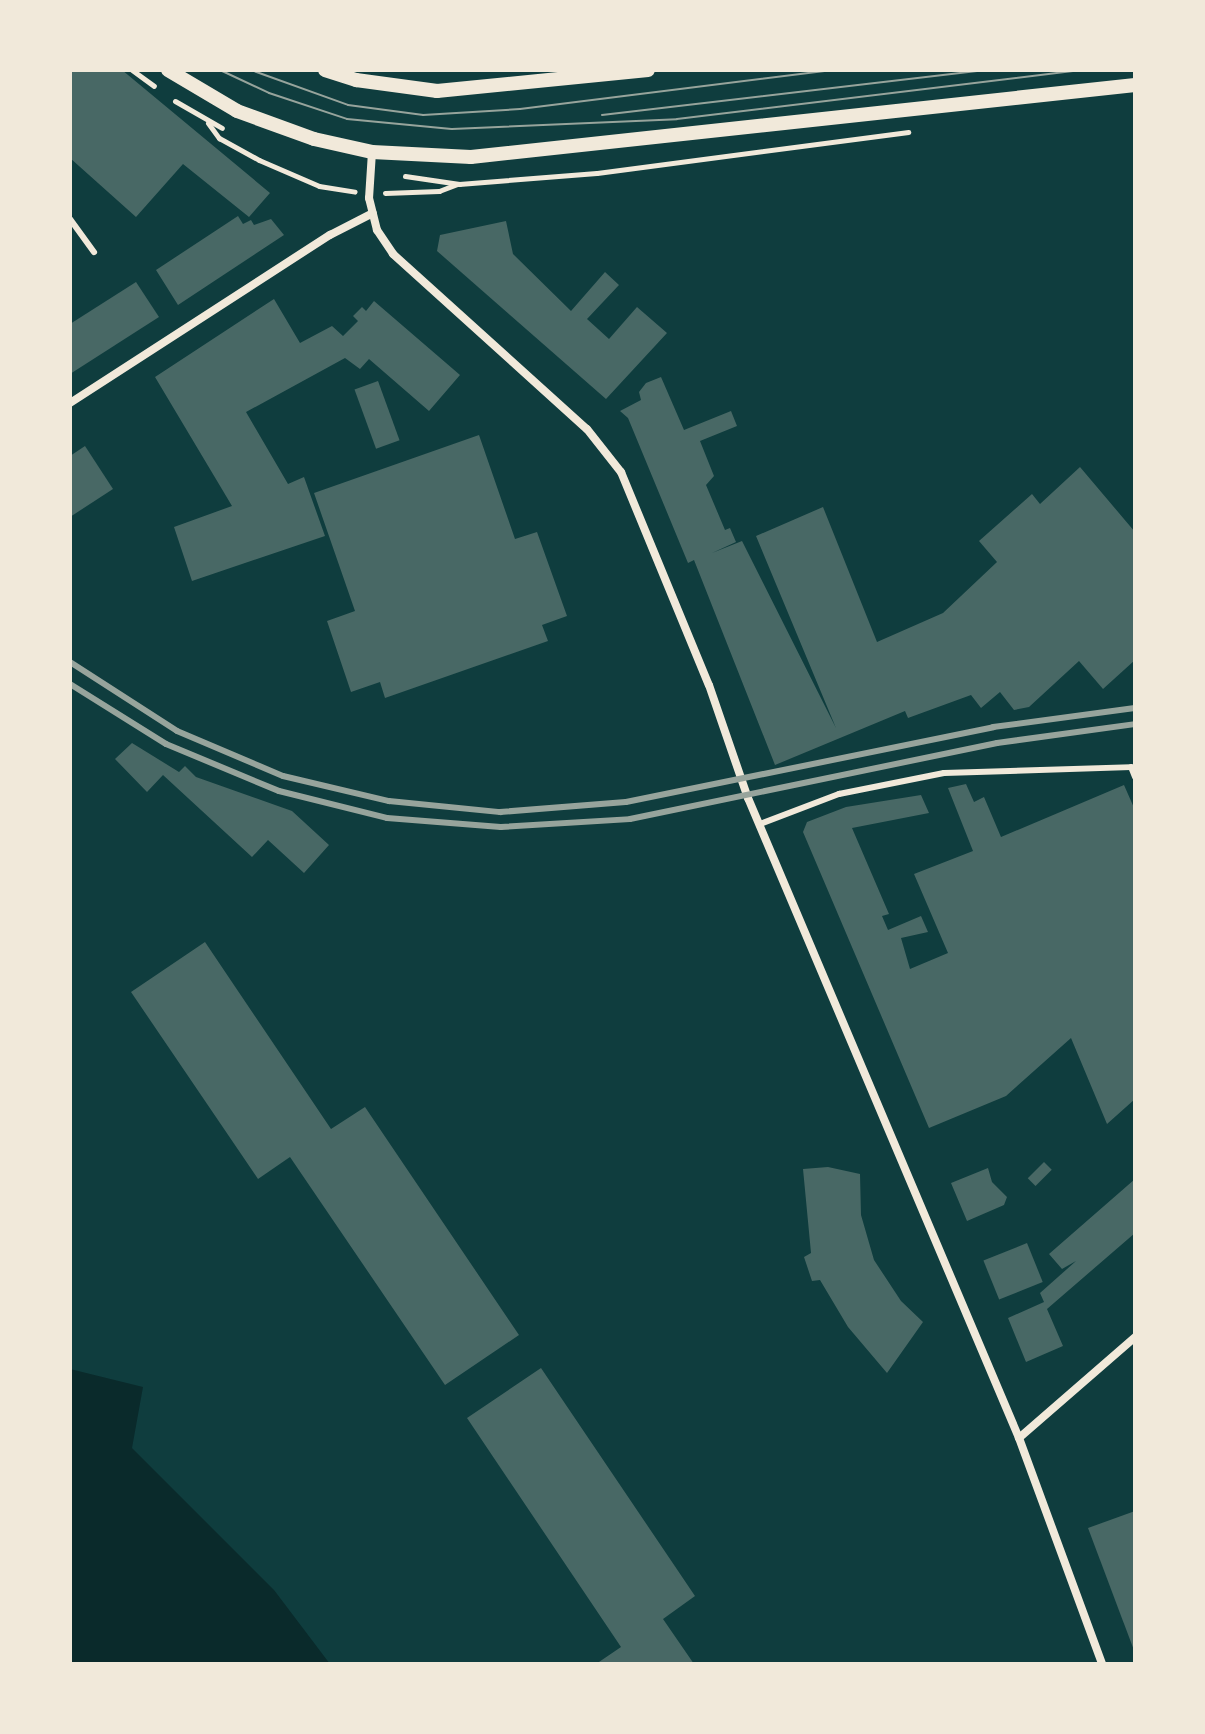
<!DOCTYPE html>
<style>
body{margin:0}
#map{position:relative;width:1205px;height:1734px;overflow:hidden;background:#0f3d3e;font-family:"Sofia Sans Condensed",sans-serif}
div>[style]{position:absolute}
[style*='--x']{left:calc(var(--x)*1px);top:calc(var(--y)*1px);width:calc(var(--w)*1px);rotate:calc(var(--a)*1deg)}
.water>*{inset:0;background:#0a2a2b}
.building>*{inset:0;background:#486865;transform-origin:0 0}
.path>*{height:5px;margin:-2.5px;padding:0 2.5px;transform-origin:2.5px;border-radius:2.5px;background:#f1e9da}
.service>*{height:6px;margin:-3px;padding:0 3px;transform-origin:3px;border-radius:3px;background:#f1e9da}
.minor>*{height:8px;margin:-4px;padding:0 4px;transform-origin:4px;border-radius:4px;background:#f1e9da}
.tertiary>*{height:14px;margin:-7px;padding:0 7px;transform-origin:7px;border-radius:7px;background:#f1e9da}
.tram>*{height:2px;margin:-1px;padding:0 1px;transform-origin:1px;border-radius:1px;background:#97a49c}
.rail>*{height:6px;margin:-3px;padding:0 3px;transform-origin:3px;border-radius:3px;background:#97a49c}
span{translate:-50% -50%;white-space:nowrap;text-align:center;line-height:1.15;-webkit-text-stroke:6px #f1e9da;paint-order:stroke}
.frame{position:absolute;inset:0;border:72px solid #f1e9da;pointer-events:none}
</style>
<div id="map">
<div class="water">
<div style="clip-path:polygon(70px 1369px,143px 1387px,132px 1448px,274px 1590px,330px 1664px,70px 1664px)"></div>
</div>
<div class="building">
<div style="clip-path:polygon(70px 70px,122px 70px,270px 193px,249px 217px,183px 164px,136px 217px,70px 158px)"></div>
<div style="clip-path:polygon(238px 216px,243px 224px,251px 220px,254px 225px,271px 219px,284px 235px,178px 305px,156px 270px)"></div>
<div style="clip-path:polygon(506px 221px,513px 254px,571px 311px,605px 272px,619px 285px,587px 319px,609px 339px,637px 307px,667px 333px,606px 399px,437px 251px,440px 235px)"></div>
<div style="clip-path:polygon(136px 282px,159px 317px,70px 374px,70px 324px)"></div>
<div style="clip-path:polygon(274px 299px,300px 343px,332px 326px,343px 336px,358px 321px,353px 316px,362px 307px,366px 311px,374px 301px,460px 375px,429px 411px,369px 359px,360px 369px,345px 358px,246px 412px,288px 484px,304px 477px,325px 536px,192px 581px,174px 527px,232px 506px,155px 377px)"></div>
<div style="clip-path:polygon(661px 377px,684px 430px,731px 411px,737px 426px,700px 441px,714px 476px,706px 485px,725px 530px,730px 528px,736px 542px,712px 553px,742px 541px,836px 728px,756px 536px,823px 507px,877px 642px,943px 613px,997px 562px,979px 541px,1032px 494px,1040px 504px,1080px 467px,1135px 532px,1135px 660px,1103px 689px,1079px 661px,1029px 707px,1014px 710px,1000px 692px,981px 708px,971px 695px,908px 718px,905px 711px,775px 765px,694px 560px,688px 563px,628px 418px,620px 411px,641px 400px,639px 392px,646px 383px)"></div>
<div style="left:378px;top:381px;width:63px;height:25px;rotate:70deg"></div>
<div style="clip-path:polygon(479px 435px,515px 539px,537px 532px,567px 616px,542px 625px,548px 641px,385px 698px,380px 682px,351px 692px,327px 621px,355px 611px,314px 493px)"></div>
<div style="clip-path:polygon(85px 446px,113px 489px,70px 517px,70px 456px)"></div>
<div style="clip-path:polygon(132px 743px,179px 772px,185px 766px,196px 777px,292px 811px,329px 845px,304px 873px,268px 840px,252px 857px,163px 775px,147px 792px,115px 759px)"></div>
<div style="clip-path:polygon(966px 784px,974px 802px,984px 797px,1001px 837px,1124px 785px,1135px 810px,1135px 1099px,1107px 1124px,1071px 1038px,1006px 1096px,929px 1128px,803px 832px,807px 822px,846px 807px,921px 795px,929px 813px,852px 828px,889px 914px,882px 916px,888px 930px,921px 916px,928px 932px,901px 938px,910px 969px,948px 953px,914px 874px,973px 851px,948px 788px)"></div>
<div style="clip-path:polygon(205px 942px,331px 1129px,365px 1107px,519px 1335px,445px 1385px,290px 1157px,258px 1179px,131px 992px)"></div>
<div style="left:1044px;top:1162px;width:11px;height:23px;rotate:45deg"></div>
<div style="clip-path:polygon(828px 1167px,860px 1174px,861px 1215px,874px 1260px,901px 1301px,923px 1322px,887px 1373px,848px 1327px,820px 1280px,812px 1281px,804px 1257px,811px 1253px,803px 1169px)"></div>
<div style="clip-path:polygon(988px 1168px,992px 1182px,1007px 1197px,1004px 1205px,967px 1221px,951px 1183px)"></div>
<div style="clip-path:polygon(1135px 1179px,1135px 1233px,1047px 1309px,1063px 1346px,1026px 1362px,1008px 1318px,1044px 1302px,1040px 1293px,1076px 1261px,1062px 1269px,1049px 1254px)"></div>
<div style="left:1027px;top:1243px;width:42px;height:47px;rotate:68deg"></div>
<div style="clip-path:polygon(541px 1368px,695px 1596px,663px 1619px,694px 1664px,596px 1664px,621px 1647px,467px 1418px)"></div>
<div style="clip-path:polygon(1135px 1511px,1135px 1653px,1088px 1528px)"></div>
</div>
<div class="path">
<div style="--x:132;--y:70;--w:27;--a:36"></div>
<div style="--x:175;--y:101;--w:54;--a:29.9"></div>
<div style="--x:208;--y:123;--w:19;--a:54"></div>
<div style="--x:219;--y:138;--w:46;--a:28.8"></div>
<div style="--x:259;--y:160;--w:65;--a:23.4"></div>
<div style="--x:319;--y:186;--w:36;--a:9"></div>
<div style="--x:405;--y:176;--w:55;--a:8.4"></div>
<div style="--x:459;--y:184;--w:138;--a:-4.6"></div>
<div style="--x:597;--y:173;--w:314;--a:-7.5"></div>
<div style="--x:385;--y:193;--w:54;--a:-2.1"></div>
<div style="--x:439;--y:191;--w:19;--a:-21"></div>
</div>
<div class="service">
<div style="--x:70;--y:219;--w:41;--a:54"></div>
<div style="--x:760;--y:824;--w:85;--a:-20.8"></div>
<div style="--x:839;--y:794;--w:107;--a:-11.3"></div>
<div style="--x:944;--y:773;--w:187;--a:-1.8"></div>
<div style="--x:1131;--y:767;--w:11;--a:68"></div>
</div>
<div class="minor">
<div style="--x:372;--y:152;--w:46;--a:93.7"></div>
<div style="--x:369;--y:198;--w:33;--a:76"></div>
<div style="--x:377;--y:230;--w:29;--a:56"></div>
<div style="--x:393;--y:254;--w:261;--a:42.1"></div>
<div style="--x:587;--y:429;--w:55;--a:51.7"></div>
<div style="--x:621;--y:472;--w:230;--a:67.6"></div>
<div style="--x:709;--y:685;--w:120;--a:71"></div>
<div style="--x:748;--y:798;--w:695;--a:67.05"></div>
<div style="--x:1019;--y:1438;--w:241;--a:69.8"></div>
<div style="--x:70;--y:403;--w:310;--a:-32.9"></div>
<div style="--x:330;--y:235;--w:48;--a:-27.1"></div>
<div style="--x:1019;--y:1438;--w:154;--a:-41"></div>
</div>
<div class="tertiary">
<div style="--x:168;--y:70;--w:80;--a:30.7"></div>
<div style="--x:237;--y:111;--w:82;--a:20"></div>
<div style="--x:314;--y:139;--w:59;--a:12.6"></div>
<div style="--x:372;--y:152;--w:99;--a:2.9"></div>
<div style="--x:471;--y:157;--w:668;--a:-6.19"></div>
<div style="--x:325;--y:70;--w:33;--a:18"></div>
<div style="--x:356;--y:80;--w:82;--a:7.7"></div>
<div style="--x:437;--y:91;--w:212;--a:-5.7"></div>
</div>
<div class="tram">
<div style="--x:220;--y:70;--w:54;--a:25.1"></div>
<div style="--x:269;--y:93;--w:82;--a:18.4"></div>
<div style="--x:347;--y:119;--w:105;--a:5.4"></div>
<div style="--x:452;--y:129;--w:225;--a:-2.5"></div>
<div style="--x:677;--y:119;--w:407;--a:-6.9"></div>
<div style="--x:251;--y:70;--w:103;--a:19.8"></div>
<div style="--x:348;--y:105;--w:76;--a:7.6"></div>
<div style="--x:423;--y:115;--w:97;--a:-3.5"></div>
<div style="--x:520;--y:109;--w:313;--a:-7.1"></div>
<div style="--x:602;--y:115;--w:384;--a:-6.7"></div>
</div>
<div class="rail">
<div style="--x:70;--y:662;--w:127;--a:32.8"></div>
<div style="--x:177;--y:731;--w:115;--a:23"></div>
<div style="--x:283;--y:776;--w:109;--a:13.3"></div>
<div style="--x:389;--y:801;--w:112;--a:5.7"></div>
<div style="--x:500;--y:812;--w:126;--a:-4.5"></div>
<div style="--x:626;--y:802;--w:375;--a:-11.5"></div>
<div style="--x:993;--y:727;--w:143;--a:-7.6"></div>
<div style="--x:70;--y:684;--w:113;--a:32"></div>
<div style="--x:166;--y:744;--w:122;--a:22.6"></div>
<div style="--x:279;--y:791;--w:111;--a:14"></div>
<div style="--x:387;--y:818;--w:114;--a:4.5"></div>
<div style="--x:501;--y:827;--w:129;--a:-3.5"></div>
<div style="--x:630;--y:819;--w:375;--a:-11.7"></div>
<div style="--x:997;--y:743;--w:139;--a:-7.8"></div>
</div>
<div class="frame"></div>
</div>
